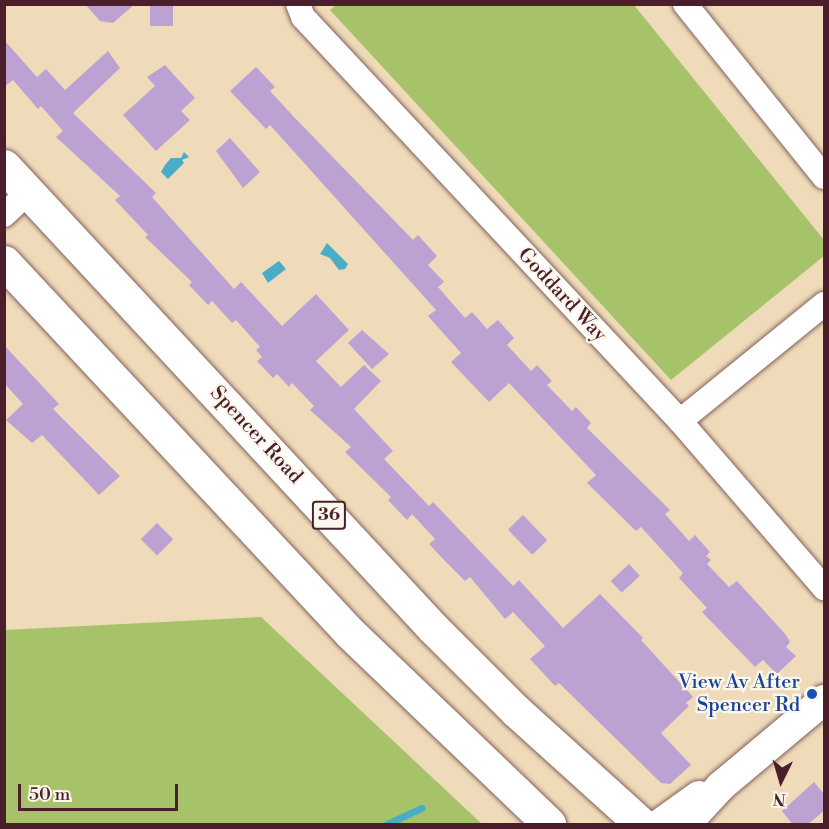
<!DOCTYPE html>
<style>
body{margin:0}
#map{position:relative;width:829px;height:829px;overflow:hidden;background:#efdbb9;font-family:"Libre Bodoni",serif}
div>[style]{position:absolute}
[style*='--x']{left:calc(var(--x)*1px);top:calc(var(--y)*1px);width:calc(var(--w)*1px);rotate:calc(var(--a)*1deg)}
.green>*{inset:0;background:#a7c36a}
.water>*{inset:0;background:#49adc8}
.stream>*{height:7px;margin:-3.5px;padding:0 3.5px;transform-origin:3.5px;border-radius:3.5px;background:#49adc8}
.building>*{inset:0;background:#bca2d2;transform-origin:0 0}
.roads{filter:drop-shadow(0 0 2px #84615d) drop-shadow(0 0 2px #84615d)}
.minor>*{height:24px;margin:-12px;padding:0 12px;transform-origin:12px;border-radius:12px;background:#fff}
.tertiary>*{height:30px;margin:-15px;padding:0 15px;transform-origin:15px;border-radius:15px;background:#fff}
.primary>*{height:33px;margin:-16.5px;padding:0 16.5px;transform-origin:16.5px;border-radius:16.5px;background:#fff}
.dots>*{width:16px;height:16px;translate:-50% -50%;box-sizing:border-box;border:3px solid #fbf7ec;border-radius:50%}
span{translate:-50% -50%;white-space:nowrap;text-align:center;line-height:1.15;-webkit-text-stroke:4.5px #fbf7ec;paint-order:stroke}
.shield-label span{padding:2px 4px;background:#fbf7ec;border:2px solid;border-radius:4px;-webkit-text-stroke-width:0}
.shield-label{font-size:18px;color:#4a1f2b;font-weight:700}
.street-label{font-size:20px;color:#4a1f2b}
.transit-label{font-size:20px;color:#164399}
.right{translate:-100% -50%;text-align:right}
.frame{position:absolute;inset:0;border:6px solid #4a1f2b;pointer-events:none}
.north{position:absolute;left:751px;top:751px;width:60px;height:60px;-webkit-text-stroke:4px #fbf7ec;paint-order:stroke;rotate:185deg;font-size:16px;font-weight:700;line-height:24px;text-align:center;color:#4a1f2b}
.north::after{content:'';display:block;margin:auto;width:21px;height:27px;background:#4a1f2b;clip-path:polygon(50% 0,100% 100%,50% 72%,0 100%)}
.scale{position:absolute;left:18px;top:784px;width:160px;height:27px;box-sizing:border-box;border:3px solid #4a1f2b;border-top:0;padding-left:8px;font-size:18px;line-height:21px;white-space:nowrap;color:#4a1f2b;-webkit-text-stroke:4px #fbf7ec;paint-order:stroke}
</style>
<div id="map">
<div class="green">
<div style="clip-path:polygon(336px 5px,634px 5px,824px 240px,824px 256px,671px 380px,330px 10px)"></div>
<div style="clip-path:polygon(261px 617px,482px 824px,5px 824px,5px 630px)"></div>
</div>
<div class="water">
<div style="clip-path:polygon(184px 152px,189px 157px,182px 160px,184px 163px,168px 179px,161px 172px,165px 165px,171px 158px,181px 158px)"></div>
<div style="clip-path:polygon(327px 243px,348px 264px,345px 269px,339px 270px,330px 258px,320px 254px)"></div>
<div style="clip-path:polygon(279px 261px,286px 269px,268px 283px,262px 273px)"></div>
</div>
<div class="stream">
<div style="--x:387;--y:824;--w:38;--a:-25"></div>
</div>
<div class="building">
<div style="clip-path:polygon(85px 4px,135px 4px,113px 23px,100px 21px)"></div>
<div style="left:150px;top:4px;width:23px;height:22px"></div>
<div style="clip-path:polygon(4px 40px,37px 77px,46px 69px,65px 90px,108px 51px,120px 68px,73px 113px,156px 193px,152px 197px,234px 289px,241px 282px,282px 326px,316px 294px,349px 330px,316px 361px,341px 387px,364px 365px,381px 381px,354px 409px,393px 451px,384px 459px,429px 506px,433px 502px,513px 586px,519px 580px,563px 628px,600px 594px,643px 638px,641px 640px,693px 697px,686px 703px,689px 706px,661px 733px,691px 765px,670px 784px,661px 783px,559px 683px,555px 686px,530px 659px,545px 646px,513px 612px,505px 619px,470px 577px,465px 581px,446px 562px,429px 544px,435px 539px,412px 514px,407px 520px,388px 500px,391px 497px,345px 452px,351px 447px,310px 410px,314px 406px,292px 383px,289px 387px,277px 374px,273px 378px,257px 361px,262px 357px,256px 350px,260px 347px,236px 320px,232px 323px,212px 301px,208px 305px,189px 285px,192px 282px,145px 237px,148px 235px,115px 200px,120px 196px,56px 137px,63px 131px,41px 106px,38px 109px,13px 80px,4px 87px)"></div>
<div style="clip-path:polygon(165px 65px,195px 98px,181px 111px,190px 120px,156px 151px,123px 115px,155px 86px,147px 77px)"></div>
<div style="clip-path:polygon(256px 67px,275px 87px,270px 91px,294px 117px,413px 240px,418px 235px,437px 256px,428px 265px,444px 282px,438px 287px,465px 318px,472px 312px,487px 329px,498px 320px,514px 338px,507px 345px,531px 371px,537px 365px,552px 381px,547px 385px,572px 411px,576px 407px,591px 423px,587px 428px,670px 510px,665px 514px,689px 541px,695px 535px,710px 552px,706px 556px,711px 560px,707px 564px,729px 587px,737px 581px,786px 635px,790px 642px,786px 647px,796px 656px,777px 674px,763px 660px,755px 667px,702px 612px,707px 608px,679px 578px,683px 573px,641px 527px,636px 531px,587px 483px,596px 475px,509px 383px,489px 402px,451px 362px,461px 353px,428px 316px,436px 310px,270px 125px,266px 129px,230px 91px)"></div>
<div style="clip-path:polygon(230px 138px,260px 172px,243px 188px,216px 151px)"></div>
<div style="clip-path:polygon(362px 330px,389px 354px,372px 369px,348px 343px)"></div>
<div style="clip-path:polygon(4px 345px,59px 404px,53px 409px,120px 476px,99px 495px,42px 435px,32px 443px,6px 420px,23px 404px,4px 383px)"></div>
<div style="left:523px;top:515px;width:35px;height:21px;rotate:46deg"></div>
<div style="left:157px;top:523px;width:23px;height:23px;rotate:45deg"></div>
<div style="left:629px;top:564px;width:16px;height:25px;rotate:47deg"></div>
<div style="clip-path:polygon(814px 782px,825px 795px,825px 810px,807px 825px,793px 825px,782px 811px)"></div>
</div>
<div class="roads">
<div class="minor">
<div style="--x:298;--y:4;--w:14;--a:69"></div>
<div style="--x:303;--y:17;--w:553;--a:46.98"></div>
<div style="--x:680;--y:421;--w:221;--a:49.2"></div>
<div style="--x:685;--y:4;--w:222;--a:51.2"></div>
<div style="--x:4;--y:215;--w:34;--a:-43"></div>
<div style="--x:680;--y:421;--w:186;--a:-39.1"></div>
</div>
<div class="tertiary">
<div style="--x:660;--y:824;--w:48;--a:-35.7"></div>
<div style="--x:686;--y:824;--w:52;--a:-47.4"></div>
<div style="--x:721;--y:786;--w:134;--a:-39.9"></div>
</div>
<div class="primary">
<div style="--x:4;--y:166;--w:630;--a:47.12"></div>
<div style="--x:433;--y:628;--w:116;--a:45"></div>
<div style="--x:515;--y:710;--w:170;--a:42.1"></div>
<div style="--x:4;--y:262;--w:507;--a:47"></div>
<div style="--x:350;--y:633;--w:276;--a:43.8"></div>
</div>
</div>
<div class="dots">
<div style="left:812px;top:694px;background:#1a4fb4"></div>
</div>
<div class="shield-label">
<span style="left:329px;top:515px">36</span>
</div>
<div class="street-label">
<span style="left:562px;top:295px;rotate:47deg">Goddard Way</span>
<span style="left:256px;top:435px;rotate:47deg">Spencer Road</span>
</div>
<div class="transit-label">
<span class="right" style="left:800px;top:694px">View Av After<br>Spencer Rd</span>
</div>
<div class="frame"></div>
<div class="north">N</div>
<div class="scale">50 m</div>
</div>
